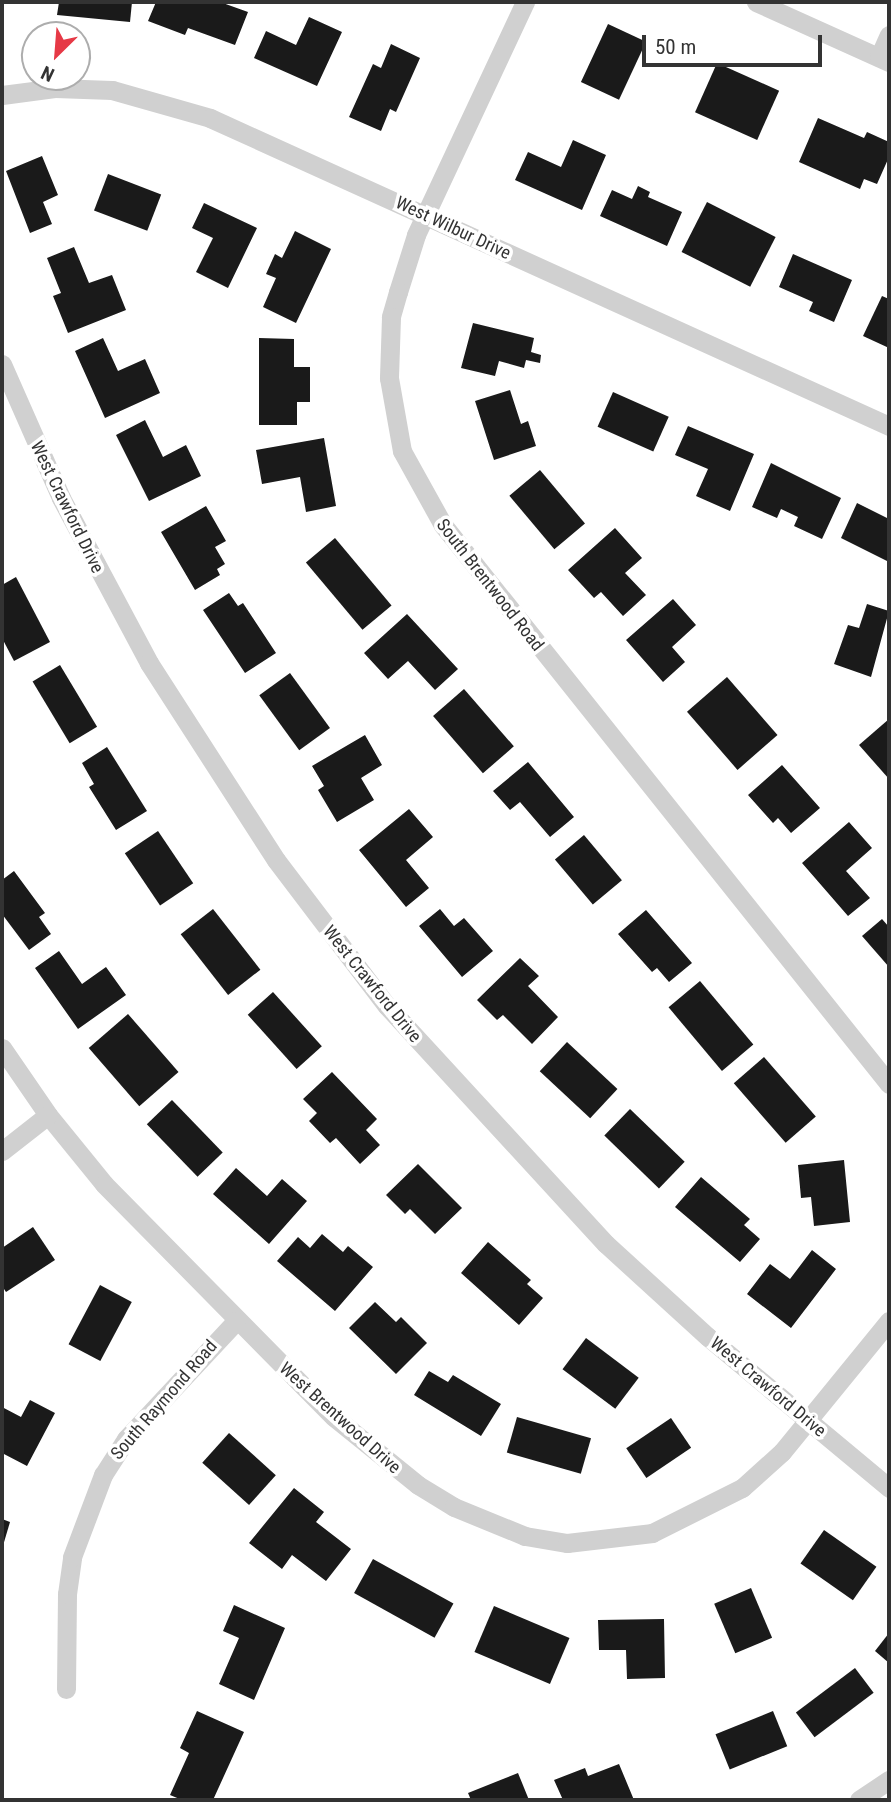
<!DOCTYPE html>
<style>
body{margin:0}
#map{position:relative;width:891px;height:1802px;overflow:hidden;background:#fff;font-family:"Roboto Condensed",sans-serif}
div>[style]{position:absolute}
[style*='--x']{left:calc(var(--x)*1px);top:calc(var(--y)*1px);width:calc(var(--w)*1px);rotate:calc(var(--a)*1deg)}
.building>*{inset:0;background:#1a1a1a;transform-origin:0 0}
.street>*{height:19px;margin:-9.5px;padding:0 9.5px;transform-origin:9.5px;border-radius:9.5px;background:#d0d0d0}
span{translate:-50% -50%;white-space:nowrap;text-align:center;line-height:1.15;-webkit-text-stroke:7px #fff;paint-order:stroke}
.street-label{font-size:18px;color:#333}
.frame{position:absolute;inset:0;border:4px solid #333;pointer-events:none}
.north{position:absolute;left:21px;top:21px;width:70px;height:70px;box-sizing:border-box;background:#fff;border:2px solid #adadad;border-radius:50%;rotate:205deg;font-size:19px;font-weight:700;line-height:28px;text-align:center;color:#333}
.north::after{content:'';display:block;margin:auto;width:24px;height:32px;background:#e63946;clip-path:polygon(50% 0,100% 100%,50% 72%,0 100%)}
.scale{position:absolute;left:642px;top:35px;width:180px;height:32px;box-sizing:border-box;border:4px solid #333;border-top:0;padding-left:9px;font-size:21px;line-height:24px;white-space:nowrap;color:#333;-webkit-text-stroke:5px #fff;paint-order:stroke}
</style>
<div id="map">
<div class="building">
<div style="clip-path:polygon(59px 2px,132px 2px,130px 22px,57px 15px)"></div>
<div style="clip-path:polygon(156px 2px,220px 2px,248px 12px,235px 45px,188px 28px,185px 35px,148px 21px)"></div>
<div style="clip-path:polygon(309px 17px,342px 32px,317px 86px,254px 58px,266px 31px,296px 45px)"></div>
<div style="left:608px;top:24px;width:42px;height:64px;rotate:25deg"></div>
<div style="clip-path:polygon(391px 44px,420px 58px,396px 112px,390px 109px,381px 131px,349px 117px,373px 64px,381px 68px)"></div>
<div style="left:717px;top:63px;width:68px;height:54px;rotate:24deg"></div>
<div style="clip-path:polygon(818px 118px,864px 138px,867px 132px,889px 142px,889px 157px,877px 184px,864px 179px,860px 189px,799px 162px)"></div>
<div style="clip-path:polygon(573px 140px,606px 155px,582px 210px,515px 180px,528px 152px,561px 167px)"></div>
<div style="clip-path:polygon(42px 156px,58px 195px,43px 202px,52px 224px,30px 233px,6px 171px)"></div>
<div style="left:108px;top:174px;width:57px;height:39px;rotate:21deg"></div>
<div style="clip-path:polygon(638px 186px,650px 192px,648px 197px,682px 212px,667px 246px,600px 216px,612px 190px,632px 199px)"></div>
<div style="left:707px;top:202px;width:77px;height:56px;rotate:27deg"></div>
<div style="clip-path:polygon(204px 203px,257px 228px,228px 288px,196px 272px,213px 238px,192px 228px)"></div>
<div style="clip-path:polygon(295px 231px,331px 249px,296px 323px,263px 307px,276px 278px,266px 274px,275px 254px,282px 258px)"></div>
<div style="clip-path:polygon(74px 247px,89px 283px,112px 275px,126px 310px,68px 333px,53px 296px,61px 293px,47px 258px)"></div>
<div style="clip-path:polygon(793px 254px,852px 280px,834px 322px,809px 311px,813px 302px,779px 287px)"></div>
<div style="clip-path:polygon(882px 296px,889px 299px,889px 348px,863px 336px)"></div>
<div style="clip-path:polygon(473px 323px,534px 338px,531px 352px,541px 355px,540px 363px,526px 360px,524px 368px,499px 361px,495px 376px,461px 368px)"></div>
<div style="clip-path:polygon(103px 338px,118px 371px,145px 359px,160px 393px,105px 418px,75px 351px)"></div>
<div style="clip-path:polygon(259px 338px,294px 339px,294px 367px,310px 367px,310px 402px,297px 402px,297px 425px,259px 425px)"></div>
<div style="clip-path:polygon(510px 390px,521px 424px,528px 421px,536px 446px,494px 460px,475px 401px)"></div>
<div style="left:613px;top:392px;width:61px;height:38px;rotate:24deg"></div>
<div style="clip-path:polygon(145px 420px,163px 457px,186px 445px,201px 476px,149px 501px,116px 435px)"></div>
<div style="clip-path:polygon(688px 426px,754px 454px,730px 511px,696px 496px,708px 469px,675px 455px)"></div>
<div style="clip-path:polygon(324px 438px,336px 506px,306px 512px,300px 477px,262px 484px,256px 450px)"></div>
<div style="clip-path:polygon(771px 463px,841px 498px,822px 539px,794px 526px,798px 517px,781px 509px,777px 518px,752px 507px)"></div>
<div style="left:540px;top:470px;width:70px;height:40px;rotate:50deg"></div>
<div style="clip-path:polygon(857px 503px,889px 519px,889px 562px,841px 538px)"></div>
<div style="clip-path:polygon(206px 506px,226px 541px,215px 547px,225px 564px,217px 569px,220px 575px,195px 590px,161px 532px)"></div>
<div style="clip-path:polygon(615px 528px,642px 558px,625px 573px,646px 595px,623px 616px,601px 592px,594px 598px,568px 570px)"></div>
<div style="left:335px;top:538px;width:88px;height:38px;rotate:50deg"></div>
<div style="clip-path:polygon(16px 577px,50px 642px,14px 661px,2px 638px,2px 585px)"></div>
<div style="clip-path:polygon(229px 593px,238px 606px,243px 603px,276px 653px,245px 673px,203px 610px)"></div>
<div style="clip-path:polygon(673px 599px,696px 625px,672px 647px,685px 662px,663px 682px,626px 640px)"></div>
<div style="clip-path:polygon(867px 604px,889px 611px,871px 677px,834px 664px,848px 625px,859px 628px)"></div>
<div style="clip-path:polygon(407px 614px,458px 669px,435px 690px,408px 661px,388px 679px,364px 653px)"></div>
<div style="left:60px;top:665px;width:72px;height:32px;rotate:59deg"></div>
<div style="left:290px;top:673px;width:68px;height:38px;rotate:54deg"></div>
<div style="left:727px;top:677px;width:77px;height:53px;rotate:49deg"></div>
<div style="left:464px;top:689px;width:76px;height:41px;rotate:49deg"></div>
<div style="clip-path:polygon(889px 719px,889px 779px,859px 745px)"></div>
<div style="clip-path:polygon(365px 735px,382px 765px,361px 778px,374px 800px,337px 822px,318px 790px,324px 786px,312px 766px)"></div>
<div style="clip-path:polygon(107px 747px,147px 811px,116px 830px,89px 787px,94px 784px,82px 763px)"></div>
<div style="clip-path:polygon(528px 762px,574px 817px,550px 837px,520px 802px,510px 810px,493px 791px)"></div>
<div style="clip-path:polygon(782px 765px,820px 808px,791px 833px,778px 818px,773px 823px,748px 795px)"></div>
<div style="clip-path:polygon(409px 809px,433px 837px,406px 860px,429px 888px,406px 907px,359px 850px)"></div>
<div style="clip-path:polygon(849px 822px,872px 848px,846px 871px,870px 898px,848px 916px,802px 863px)"></div>
<div style="left:158px;top:831px;width:63px;height:40px;rotate:56deg"></div>
<div style="left:584px;top:835px;width:59px;height:38px;rotate:50deg"></div>
<div style="clip-path:polygon(14px 871px,45px 913px,39px 917px,51px 934px,29px 950px,2px 914px,2px 880px)"></div>
<div style="left:213px;top:909px;width:77px;height:41px;rotate:52deg"></div>
<div style="clip-path:polygon(440px 909px,454px 926px,464px 918px,493px 951px,462px 977px,419px 926px)"></div>
<div style="clip-path:polygon(646px 910px,692px 963px,669px 982px,657px 968px,652px 972px,618px 934px)"></div>
<div style="clip-path:polygon(882px 919px,889px 927px,889px 967px,862px 936px)"></div>
<div style="clip-path:polygon(59px 951px,82px 984px,106px 967px,126px 995px,78px 1029px,35px 968px)"></div>
<div style="clip-path:polygon(520px 958px,539px 976px,528px 986px,558px 1017px,532px 1044px,503px 1015px,497px 1020px,477px 1000px)"></div>
<div style="left:700px;top:981px;width:83px;height:41px;rotate:50deg"></div>
<div style="left:273px;top:992px;width:73px;height:34px;rotate:48deg"></div>
<div style="left:128px;top:1014px;width:77px;height:52px;rotate:49deg"></div>
<div style="left:567px;top:1042px;width:69px;height:40px;rotate:43deg"></div>
<div style="left:764px;top:1057px;width:79px;height:40px;rotate:49deg"></div>
<div style="clip-path:polygon(332px 1072px,377px 1119px,366px 1130px,380px 1145px,360px 1164px,336px 1138px,330px 1143px,309px 1121px,317px 1113px,303px 1099px)"></div>
<div style="left:172px;top:1100px;width:73px;height:35px;rotate:46deg"></div>
<div style="left:630px;top:1109px;width:76px;height:37px;rotate:44deg"></div>
<div style="clip-path:polygon(844px 1160px,850px 1222px,814px 1226px,811px 1197px,801px 1198px,798px 1165px)"></div>
<div style="clip-path:polygon(418px 1164px,462px 1208px,435px 1234px,410px 1209px,405px 1214px,386px 1195px)"></div>
<div style="clip-path:polygon(236px 1168px,267px 1196px,282px 1179px,307px 1201px,269px 1244px,213px 1194px)"></div>
<div style="clip-path:polygon(701px 1177px,750px 1219px,744px 1225px,760px 1239px,740px 1262px,675px 1207px)"></div>
<div style="clip-path:polygon(33px 1227px,55px 1260px,6px 1292px,2px 1286px,2px 1248px)"></div>
<div style="clip-path:polygon(322px 1234px,343px 1252px,348px 1246px,373px 1267px,335px 1311px,277px 1261px,298px 1237px,310px 1248px)"></div>
<div style="clip-path:polygon(488px 1242px,531px 1280px,527px 1284px,543px 1298px,519px 1325px,461px 1273px)"></div>
<div style="clip-path:polygon(812px 1250px,836px 1269px,791px 1328px,747px 1294px,770px 1264px,790px 1279px)"></div>
<div style="left:100px;top:1285px;width:36px;height:67px;rotate:28deg"></div>
<div style="clip-path:polygon(375px 1302px,396px 1322px,401px 1317px,427px 1343px,396px 1374px,349px 1328px)"></div>
<div style="left:586px;top:1338px;width:66px;height:39px;rotate:37deg"></div>
<div style="clip-path:polygon(429px 1371px,448px 1382px,453px 1375px,501px 1404px,481px 1436px,414px 1395px)"></div>
<div style="clip-path:polygon(30px 1400px,55px 1413px,27px 1466px,2px 1453px,2px 1407px,21px 1417px)"></div>
<div style="left:517px;top:1417px;width:77px;height:37px;rotate:16deg"></div>
<div style="left:671px;top:1418px;width:36px;height:54px;rotate:56deg"></div>
<div style="left:229px;top:1433px;width:63px;height:40px;rotate:42deg"></div>
<div style="clip-path:polygon(294px 1488px,324px 1512px,316px 1522px,351px 1549px,326px 1581px,292px 1555px,282px 1569px,249px 1543px)"></div>
<div style="clip-path:polygon(2px 1519px,10px 1522px,2px 1549px)"></div>
<div style="left:824px;top:1530px;width:64px;height:41px;rotate:35deg"></div>
<div style="left:373px;top:1559px;width:92px;height:39px;rotate:29deg"></div>
<div style="left:751px;top:1588px;width:54px;height:40px;rotate:67deg"></div>
<div style="clip-path:polygon(234px 1605px,285px 1628px,254px 1700px,219px 1684px,239px 1638px,223px 1631px)"></div>
<div style="left:494px;top:1606px;width:82px;height:50px;rotate:23deg"></div>
<div style="clip-path:polygon(664px 1619px,665px 1678px,627px 1679px,626px 1650px,599px 1650px,598px 1620px)"></div>
<div style="clip-path:polygon(889px 1633px,889px 1663px,875px 1651px)"></div>
<div style="left:855px;top:1668px;width:31px;height:74px;rotate:53deg"></div>
<div style="clip-path:polygon(197px 1711px,244px 1732px,213px 1800px,182px 1800px,170px 1795px,189px 1753px,180px 1748px)"></div>
<div style="left:773px;top:1711px;width:38px;height:62px;rotate:68deg"></div>
<div style="clip-path:polygon(619px 1764px,634px 1800px,563px 1800px,554px 1780px,585px 1768px,588px 1776px)"></div>
<div style="clip-path:polygon(518px 1773px,529px 1800px,471px 1800px,468px 1793px)"></div>
</div>
<div class="street">
<div style="--x:525;--y:2;--w:257;--a:115.1"></div>
<div style="--x:416;--y:235;--w:60;--a:107.5"></div>
<div style="--x:398;--y:292;--w:26;--a:106"></div>
<div style="--x:391;--y:317;--w:61;--a:91.9"></div>
<div style="--x:389;--y:378;--w:74;--a:79.9"></div>
<div style="--x:402;--y:451;--w:85;--a:61"></div>
<div style="--x:443;--y:525;--w:715;--a:51.42"></div>
<div style="--x:756;--y:2;--w:146;--a:24.3"></div>
<div style="--x:879;--y:57;--w:24;--a:-66"></div>
<div style="--x:2;--y:95;--w:53;--a:-7.5"></div>
<div style="--x:55;--y:88;--w:57;--a:2"></div>
<div style="--x:112;--y:90;--w:102;--a:15.9"></div>
<div style="--x:210;--y:118;--w:746;--a:24.4"></div>
<div style="--x:2;--y:364;--w:146;--a:66.2"></div>
<div style="--x:61;--y:498;--w:187;--a:61.9"></div>
<div style="--x:149;--y:663;--w:234;--a:57.2"></div>
<div style="--x:276;--y:860;--w:183;--a:52.8"></div>
<div style="--x:387;--y:1006;--w:323;--a:47.4"></div>
<div style="--x:606;--y:1244;--w:138;--a:42.4"></div>
<div style="--x:708;--y:1337;--w:236;--a:39.8"></div>
<div style="--x:2;--y:1048;--w:81;--a:55.5"></div>
<div style="--x:48;--y:1115;--w:89;--a:50.9"></div>
<div style="--x:104;--y:1184;--w:327;--a:45.4"></div>
<div style="--x:334;--y:1417;--w:108;--a:39"></div>
<div style="--x:418;--y:1485;--w:42;--a:31.4"></div>
<div style="--x:454;--y:1507;--w:77;--a:22.2"></div>
<div style="--x:525;--y:1536;--w:43;--a:9.5"></div>
<div style="--x:567;--y:1543;--w:86;--a:-6.7"></div>
<div style="--x:652;--y:1533;--w:101;--a:-26.6"></div>
<div style="--x:742;--y:1488;--w:54;--a:-42"></div>
<div style="--x:782;--y:1452;--w:169;--a:-50.8"></div>
<div style="--x:2;--y:1151;--w:58;--a:-38"></div>
<div style="--x:66;--y:1689;--w:95;--a:-89.4"></div>
<div style="--x:67;--y:1594;--w:37;--a:-82"></div>
<div style="--x:72;--y:1557;--w:88;--a:-69.3"></div>
<div style="--x:103;--y:1475;--w:43;--a:-57.4"></div>
<div style="--x:126;--y:1439;--w:161;--a:-47"></div>
<div style="--x:859;--y:1800;--w:36;--a:-34"></div>
</div>
<div class="street-label">
<span style="left:453px;top:228px;rotate:25deg">West Wilbur Drive</span>
<span style="left:67px;top:507px;rotate:64deg">West Crawford Drive</span>
<span style="left:490px;top:585px;rotate:52deg">South Brentwood Road</span>
<span style="left:372px;top:984px;rotate:51deg">West Crawford Drive</span>
<span style="left:768px;top:1387px;rotate:40deg">West Crawford Drive</span>
<span style="left:164px;top:1400px;rotate:-49deg">South Raymond Road</span>
<span style="left:340px;top:1418px;rotate:42deg">West Brentwood Drive</span>
</div>
<div class="frame"></div>
<div class="north">N</div>
<div class="scale">50 m</div>
</div>
